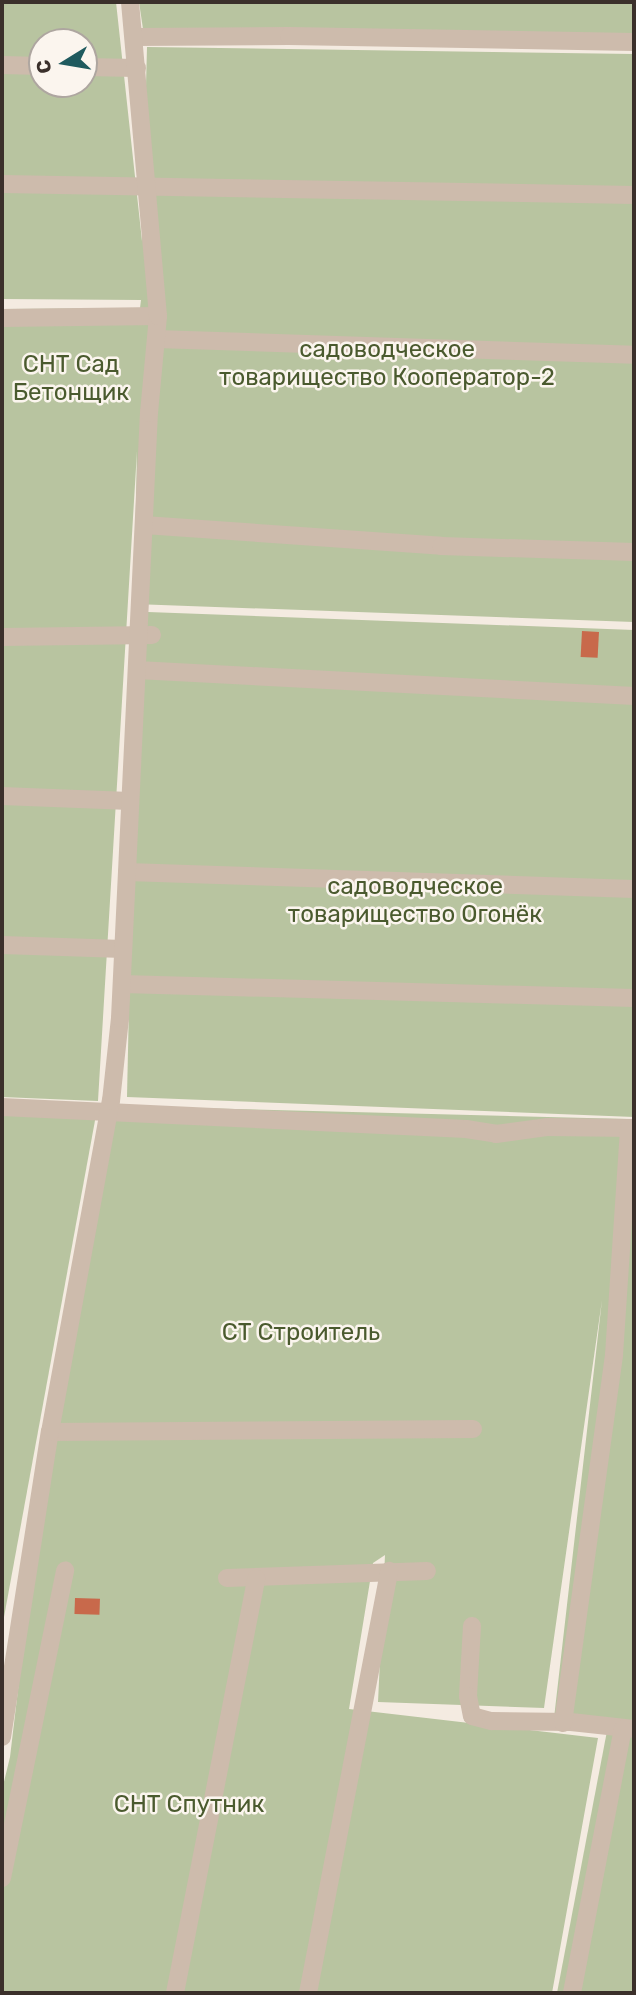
<!DOCTYPE html>
<meta charset="utf-8">
<style>
body{margin:0}
#map{position:relative;width:636px;height:1995px;overflow:hidden;background:#f4ebe1;font-family:Rubik,sans-serif}
div>[style]{position:absolute}
[style*='--x']{left:calc(var(--x)*1px);top:calc(var(--y)*1px);width:calc(var(--w)*1px);rotate:calc(var(--a)*1deg)}
.green>*{inset:0;background:#b8c4a0}
.building>*{inset:0;background:#c8694b;transform-origin:0 0}
.minor>*{height:18px;margin:-9px;padding:0 9px;transform-origin:9px;border-radius:9px;background:#cdbbac}
span{translate:-50% -50%;white-space:nowrap;text-align:center;line-height:1.15;-webkit-text-stroke:5px #fbf5ee;paint-order:stroke}
.park-label{font-size:24px;color:#4a5a2e}
.frame{position:absolute;inset:0;border:4px solid #3b302b;pointer-events:none}
.north{position:absolute;left:28px;top:28px;width:70px;height:70px;box-sizing:border-box;background:#fbf5ee;border:2px solid #aea6a0;border-radius:50%;rotate:259deg;font-size:19px;font-weight:700;line-height:28px;text-align:center;color:#3b302b}
.north::after{content:'';display:block;margin:auto;width:24px;height:32px;background:#1f5a5e;clip-path:polygon(50% 0,100% 100%,50% 72%,0 100%)}
</style>
<div id="map">
<div class="green">
<div style="clip-path:polygon(evenodd,2px 2px,116px 2px,142px 241px,147px 47px,634px 54px,634px 622px,134px 604px,137px 451px,98px 1101px,2px 1097px,2px 309px,140px 308px,141px 300px,2px 299px,2px 2px,42px 42px,84px 42px,84px 84px,42px 84px,42px 42px)"></div>
<div style="clip-path:polygon(139px 2px,634px 2px,634px 38px,143px 29px)"></div>
<div style="clip-path:polygon(148px 612px,634px 630px,634px 1117px,127px 1097px,136px 682px)"></div>
<div style="clip-path:polygon(115px 1106px,627px 1119px,625px 1132px,634px 1133px,634px 1721px,554px 1718px,602px 1300px,544px 1708px,378px 1702px,385px 1555px,373px 1563px,349px 1709px,598px 1738px,552px 1993px,2px 1993px,2px 1790px,10px 1757px,34px 1555px)"></div>
<div style="clip-path:polygon(2px 1112px,96px 1115px,2px 1628px)"></div>
<div style="clip-path:polygon(607px 1731px,634px 1732px,634px 1993px,557px 1993px)"></div>
</div>
<div class="building">
<div style="left:582px;top:631px;width:17px;height:26px;rotate:3deg"></div>
<div style="left:75px;top:1598px;width:25px;height:16px;rotate:2deg"></div>
</div>
<div class="minor">
<div style="--x:134;--y:37;--w:155;--a:-0.4"></div>
<div style="--x:289;--y:36;--w:345;--a:1"></div>
<div style="--x:2;--y:65;--w:40;--a:1.4"></div>
<div style="--x:84;--y:67;--w:53;--a:1.1"></div>
<div style="--x:2;--y:184;--w:632;--a:1"></div>
<div style="--x:2;--y:318;--w:156;--a:-0.7"></div>
<div style="--x:156;--y:339;--w:478;--a:1.9"></div>
<div style="--x:144;--y:525;--w:298;--a:4"></div>
<div style="--x:441;--y:546;--w:193;--a:1.8"></div>
<div style="--x:2;--y:637;--w:150;--a:-0.8"></div>
<div style="--x:137;--y:670;--w:498;--a:3"></div>
<div style="--x:2;--y:796;--w:128;--a:2.2"></div>
<div style="--x:127;--y:872;--w:507;--a:1.92"></div>
<div style="--x:2;--y:945;--w:121;--a:1.9"></div>
<div style="--x:122;--y:984;--w:512;--a:1.57"></div>
<div style="--x:2;--y:1107;--w:465;--a:2.7"></div>
<div style="--x:466;--y:1129;--w:30;--a:9"></div>
<div style="--x:496;--y:1134;--w:51;--a:-7.8"></div>
<div style="--x:547;--y:1127;--w:87;--a:0.7"></div>
<div style="--x:50;--y:1432;--w:423;--a:-0.4"></div>
<div style="--x:227;--y:1578;--w:200;--a:-2"></div>
<div style="--x:472;--y:1626;--w:70;--a:93.3"></div>
<div style="--x:468;--y:1696;--w:20;--a:79"></div>
<div style="--x:472;--y:1716;--w:20;--a:15"></div>
<div style="--x:491;--y:1721;--w:80;--a:0.7"></div>
<div style="--x:571;--y:1722;--w:63;--a:6.3"></div>
<div style="--x:563;--y:1723;--w:372;--a:-82.1"></div>
<div style="--x:614;--y:1355;--w:227;--a:-86.2"></div>
<div style="--x:2;--y:1737;--w:309;--a:-81.1"></div>
<div style="--x:50;--y:1432;--w:337;--a:-79.6"></div>
<div style="--x:111;--y:1101;--w:83;--a:-83.8"></div>
<div style="--x:120;--y:1018;--w:606;--a:-87.26"></div>
<div style="--x:149;--y:413;--w:97;--a:-84.7"></div>
<div style="--x:158;--y:316;--w:315;--a:-95.1"></div>
<div style="--x:2;--y:1878;--w:314;--a:-78.4"></div>
<div style="--x:175;--y:1993;--w:422;--a:-78.9"></div>
<div style="--x:308;--y:1993;--w:430;--a:-79.1"></div>
<div style="--x:572;--y:1993;--w:269;--a:-79.1"></div>
</div>
<div class="park-label">
<span style="left:387px;top:364px">садоводческое<br>товарищество Кооператор-2</span>
<span style="left:71px;top:379px">СНТ Сад<br>Бетонщик</span>
<span style="left:415px;top:901px">садоводческое<br>товарищество Огонёк</span>
<span style="left:301px;top:1333px">СТ Строитель</span>
<span style="left:189px;top:1805px">СНТ Спутник</span>
</div>
<div class="frame"></div>
<div class="north">С</div>
</div>
